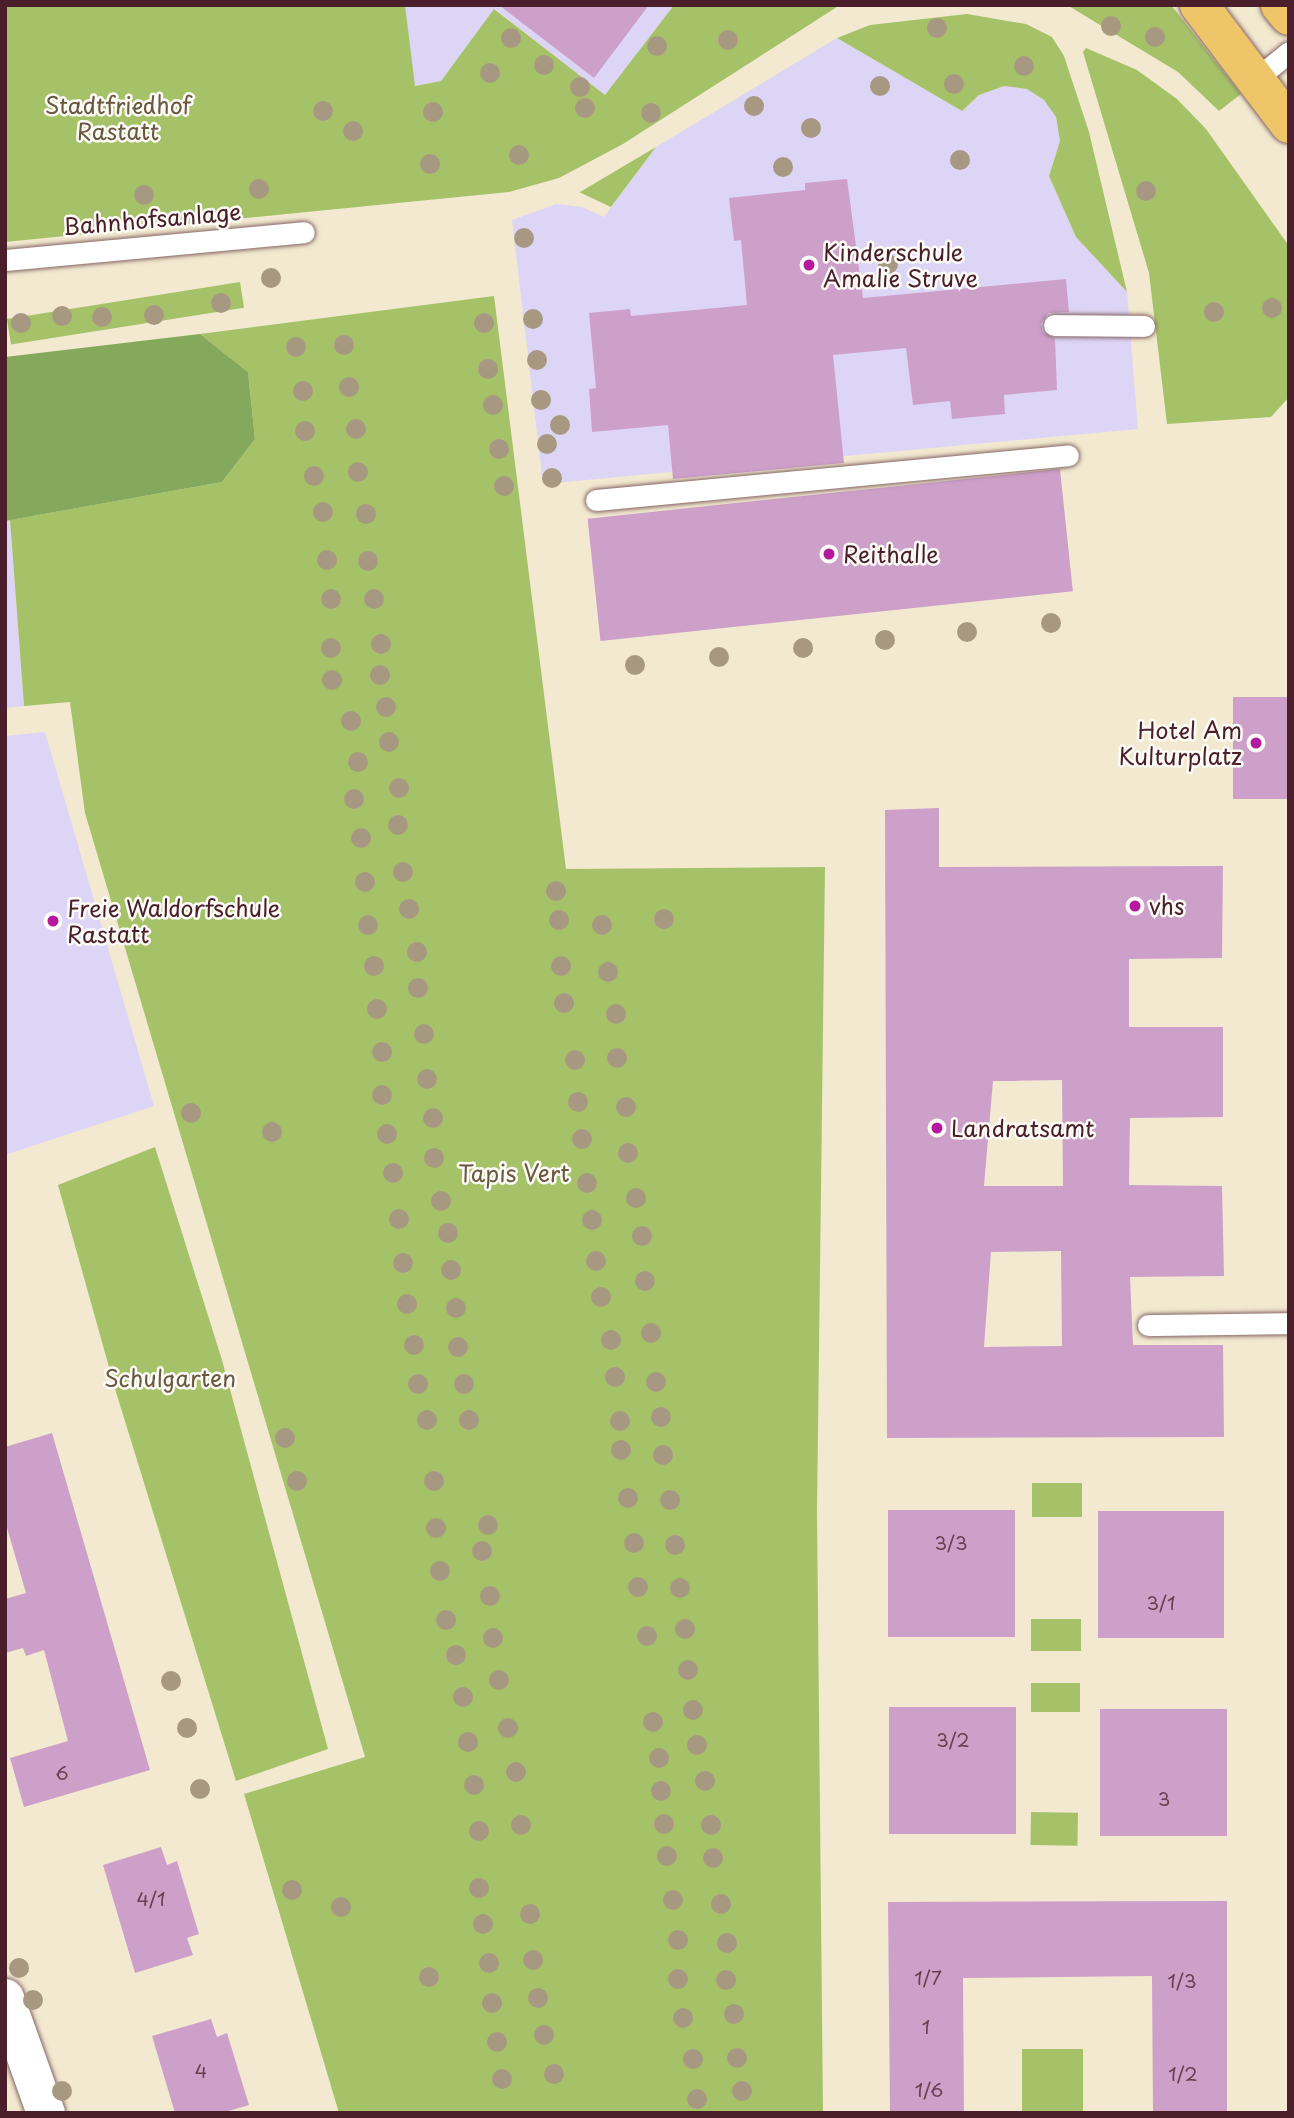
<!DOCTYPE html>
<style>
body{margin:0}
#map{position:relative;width:1294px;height:2118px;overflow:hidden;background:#f2e9d0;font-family:"Playpen Sans",sans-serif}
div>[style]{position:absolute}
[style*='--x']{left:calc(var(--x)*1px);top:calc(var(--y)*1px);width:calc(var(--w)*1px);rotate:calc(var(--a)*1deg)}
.built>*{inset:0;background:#ddd5f6}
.green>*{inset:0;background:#a6c268;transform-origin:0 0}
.forest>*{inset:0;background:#84a85c}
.building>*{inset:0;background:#cda0ca;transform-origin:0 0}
.roads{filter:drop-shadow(0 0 2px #856665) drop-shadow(0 0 2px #856665)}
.service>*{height:21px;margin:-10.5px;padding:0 10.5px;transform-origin:10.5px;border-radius:10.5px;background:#fff}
.minor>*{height:38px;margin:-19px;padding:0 19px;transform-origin:19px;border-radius:19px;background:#fff}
.primary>*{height:38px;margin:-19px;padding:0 19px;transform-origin:19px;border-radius:19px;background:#eec569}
.trees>*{width:20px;height:20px;margin:-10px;border-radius:50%;background:#a79981}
.dots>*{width:19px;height:19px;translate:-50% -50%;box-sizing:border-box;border:4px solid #fdfcf7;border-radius:50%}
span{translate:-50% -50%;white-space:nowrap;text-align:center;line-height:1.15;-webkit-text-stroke:5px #fdfcf7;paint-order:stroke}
.number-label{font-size:19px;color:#6b3f53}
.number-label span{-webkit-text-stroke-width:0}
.park-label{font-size:23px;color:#6a5840}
.street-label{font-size:23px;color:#4a1f2b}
.poi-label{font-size:23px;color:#4a1f2b}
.left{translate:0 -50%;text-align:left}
.right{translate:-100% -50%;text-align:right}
.frame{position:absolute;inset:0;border:7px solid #4a1f2b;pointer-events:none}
</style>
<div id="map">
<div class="built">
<div style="clip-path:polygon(405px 5px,674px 5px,605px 95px,495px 9px,441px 81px,414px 86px)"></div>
<div style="clip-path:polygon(837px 38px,962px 111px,979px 95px,1004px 86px,1027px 89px,1044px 100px,1056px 117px,1060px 141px,1049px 176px,1076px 237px,1127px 292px,1138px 429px,543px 484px,512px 220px,556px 204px,582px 207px,604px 217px,656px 147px)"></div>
<div style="clip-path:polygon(10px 520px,24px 706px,5px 708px,5px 521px)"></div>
<div style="clip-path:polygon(45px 732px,154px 1106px,5px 1155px,5px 736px)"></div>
</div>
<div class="green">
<div style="clip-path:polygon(5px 5px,405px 5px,415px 86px,441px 81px,494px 9px,605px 95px,674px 5px,840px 5px,623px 144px,559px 178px,509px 192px,5px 242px)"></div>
<div style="clip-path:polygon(1067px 5px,1171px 5px,1241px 94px,1219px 111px,1178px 72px)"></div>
<div style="clip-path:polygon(967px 14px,1026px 24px,1052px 37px,1064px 56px,1089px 132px,1127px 292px,1076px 237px,1049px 176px,1060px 141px,1056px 117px,1044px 100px,1027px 89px,1004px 86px,979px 95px,962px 111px,837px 38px,870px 25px)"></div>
<div style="clip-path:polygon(1086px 48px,1137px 70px,1177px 99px,1206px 129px,1289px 246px,1289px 397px,1271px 417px,1167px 424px,1149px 273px,1083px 52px)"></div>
<div style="clip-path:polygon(656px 147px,611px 207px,579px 192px,580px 192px)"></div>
<div style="left:240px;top:282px;width:26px;height:236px;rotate:81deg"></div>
<div style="clip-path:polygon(494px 296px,566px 869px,825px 867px,817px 1511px,823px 2113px,339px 2113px,244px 1794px,365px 1757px,85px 813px,70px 702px,24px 706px,10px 520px,222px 482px,255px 439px,248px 372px,200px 334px)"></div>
<div style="clip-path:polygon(155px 1147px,222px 1360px,328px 1749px,236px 1781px,116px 1392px,58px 1185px)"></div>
<div style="left:1032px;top:1483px;width:50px;height:34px"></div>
<div style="left:1031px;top:1619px;width:50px;height:32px"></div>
<div style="left:1031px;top:1683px;width:49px;height:29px"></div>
<div style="left:1031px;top:1812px;width:47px;height:33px;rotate:1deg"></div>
<div style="left:1022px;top:2049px;width:61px;height:62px"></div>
</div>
<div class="forest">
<div style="clip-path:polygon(200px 334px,248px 372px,255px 439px,222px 482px,5px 521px,5px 357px)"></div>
</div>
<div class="building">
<div style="clip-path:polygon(499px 5px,649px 5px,594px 78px)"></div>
<div style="clip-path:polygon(847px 179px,863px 298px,1066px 279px,1069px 312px,1048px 313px,1041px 324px,1043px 332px,1055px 338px,1057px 390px,1004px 395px,1005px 414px,952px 419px,950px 401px,913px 405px,906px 348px,833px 355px,844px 463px,673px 479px,668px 425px,592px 432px,589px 389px,596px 388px,589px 313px,630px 309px,631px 316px,747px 305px,741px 240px,734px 241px,729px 198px,805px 190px,805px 183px)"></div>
<div style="left:1060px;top:469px;width:123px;height:475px;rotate:84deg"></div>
<div style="left:1233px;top:697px;width:56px;height:102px"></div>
<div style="clip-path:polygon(evenodd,939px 808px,939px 867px,1223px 866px,1222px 958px,1129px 959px,1129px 1027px,1223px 1027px,1223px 1117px,1130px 1118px,1129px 1185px,1222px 1186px,1224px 1276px,1130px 1277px,1133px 1345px,1223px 1345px,1224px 1437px,887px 1438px,885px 810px,939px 808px,1062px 1080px,1063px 1186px,984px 1186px,993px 1081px,1062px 1080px,939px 808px,1061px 1251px,1062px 1346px,984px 1347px,991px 1252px,1061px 1251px)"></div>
<div style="clip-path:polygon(52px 1433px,150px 1770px,24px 1807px,10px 1758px,68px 1741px,44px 1650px,26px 1656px,23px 1648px,5px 1653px,5px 1599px,26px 1593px,5px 1521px,5px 1447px)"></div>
<div style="left:888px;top:1510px;width:127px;height:127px"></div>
<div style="left:1098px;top:1511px;width:126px;height:127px"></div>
<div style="left:889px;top:1707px;width:127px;height:127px"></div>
<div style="left:1100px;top:1709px;width:127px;height:127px"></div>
<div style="clip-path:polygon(161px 1847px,167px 1865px,177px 1861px,199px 1934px,187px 1938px,193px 1955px,135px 1973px,103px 1865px)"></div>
<div style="clip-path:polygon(1227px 1901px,1227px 2113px,1153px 2113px,1152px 1976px,963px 1978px,964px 2113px,890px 2113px,888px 1902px)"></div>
<div style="clip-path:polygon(211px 2019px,217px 2037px,227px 2033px,249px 2105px,222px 2113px,175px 2113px,152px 2036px)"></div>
</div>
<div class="roads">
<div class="service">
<div style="--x:1257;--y:78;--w:41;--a:-39.1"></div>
<div style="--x:5;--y:260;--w:300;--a:-5.3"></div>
<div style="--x:1054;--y:325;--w:90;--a:0.6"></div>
<div style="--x:596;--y:500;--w:474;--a:-5.4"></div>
<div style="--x:1148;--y:1325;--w:141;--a:-0.8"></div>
</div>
<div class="minor">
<div style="--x:5;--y:1998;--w:122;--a:70.4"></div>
</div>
<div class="primary">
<div style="--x:1199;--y:5;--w:149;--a:52.9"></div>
<div style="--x:1280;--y:5;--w:14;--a:51"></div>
</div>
</div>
<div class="trees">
<div style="left:1111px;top:26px"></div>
<div style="left:937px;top:28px"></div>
<div style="left:1155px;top:37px"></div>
<div style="left:511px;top:38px"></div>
<div style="left:728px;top:40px"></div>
<div style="left:657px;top:46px"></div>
<div style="left:544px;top:65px"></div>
<div style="left:1024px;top:66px"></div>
<div style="left:490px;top:73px"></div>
<div style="left:954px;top:84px"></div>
<div style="left:880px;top:86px"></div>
<div style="left:580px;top:87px"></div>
<div style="left:754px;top:106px"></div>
<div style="left:585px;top:108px"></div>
<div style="left:323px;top:111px"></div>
<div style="left:433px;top:112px"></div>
<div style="left:651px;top:113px"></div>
<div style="left:811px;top:128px"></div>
<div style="left:353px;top:131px"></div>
<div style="left:519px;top:155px"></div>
<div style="left:960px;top:160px"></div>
<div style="left:430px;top:164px"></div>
<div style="left:783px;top:167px"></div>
<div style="left:259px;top:189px"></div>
<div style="left:1146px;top:191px"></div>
<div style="left:144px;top:195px"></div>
<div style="left:524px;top:238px"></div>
<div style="left:888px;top:264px"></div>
<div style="left:271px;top:278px"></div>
<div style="left:221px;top:303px"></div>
<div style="left:1272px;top:308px"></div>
<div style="left:1214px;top:312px"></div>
<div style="left:154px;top:315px"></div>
<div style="left:62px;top:316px"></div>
<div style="left:102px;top:317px"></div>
<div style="left:533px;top:319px"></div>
<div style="left:21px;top:323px"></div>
<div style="left:484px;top:323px"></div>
<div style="left:344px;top:345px"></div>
<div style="left:296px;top:347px"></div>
<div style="left:537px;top:360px"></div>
<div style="left:488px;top:369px"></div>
<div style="left:349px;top:387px"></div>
<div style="left:303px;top:391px"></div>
<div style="left:541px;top:400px"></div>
<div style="left:493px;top:405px"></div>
<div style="left:560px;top:425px"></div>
<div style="left:356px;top:429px"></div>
<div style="left:305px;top:431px"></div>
<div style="left:547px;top:444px"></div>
<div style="left:499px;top:449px"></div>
<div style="left:358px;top:472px"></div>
<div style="left:314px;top:476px"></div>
<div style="left:552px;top:478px"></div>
<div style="left:504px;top:486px"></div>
<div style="left:323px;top:512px"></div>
<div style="left:366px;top:514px"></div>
<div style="left:327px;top:560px"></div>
<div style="left:368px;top:561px"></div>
<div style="left:331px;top:599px"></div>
<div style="left:374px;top:599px"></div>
<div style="left:1051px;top:623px"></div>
<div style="left:967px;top:632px"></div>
<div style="left:885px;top:640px"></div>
<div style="left:381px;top:644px"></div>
<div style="left:331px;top:648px"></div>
<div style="left:803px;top:648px"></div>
<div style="left:719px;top:657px"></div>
<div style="left:635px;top:665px"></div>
<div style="left:380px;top:675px"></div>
<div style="left:332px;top:680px"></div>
<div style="left:386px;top:707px"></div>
<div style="left:351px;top:721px"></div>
<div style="left:389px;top:742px"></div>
<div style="left:358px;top:762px"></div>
<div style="left:399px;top:788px"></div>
<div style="left:354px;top:799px"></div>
<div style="left:398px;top:825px"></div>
<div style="left:361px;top:838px"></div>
<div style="left:403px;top:872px"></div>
<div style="left:365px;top:882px"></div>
<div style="left:556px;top:891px"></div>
<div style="left:409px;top:909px"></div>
<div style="left:664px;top:919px"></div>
<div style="left:559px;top:920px"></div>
<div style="left:368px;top:925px"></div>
<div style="left:602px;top:925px"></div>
<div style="left:417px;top:952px"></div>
<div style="left:374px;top:966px"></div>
<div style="left:561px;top:966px"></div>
<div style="left:608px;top:972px"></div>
<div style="left:418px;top:988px"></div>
<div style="left:564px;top:1003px"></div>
<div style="left:377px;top:1009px"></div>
<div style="left:616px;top:1014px"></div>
<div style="left:424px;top:1034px"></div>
<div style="left:382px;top:1052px"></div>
<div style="left:617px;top:1058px"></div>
<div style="left:575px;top:1060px"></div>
<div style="left:427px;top:1079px"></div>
<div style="left:382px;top:1095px"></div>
<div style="left:578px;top:1102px"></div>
<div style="left:626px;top:1107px"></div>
<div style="left:191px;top:1113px"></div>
<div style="left:433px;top:1118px"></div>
<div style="left:272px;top:1132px"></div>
<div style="left:387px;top:1134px"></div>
<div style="left:582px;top:1139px"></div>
<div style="left:628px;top:1153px"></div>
<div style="left:434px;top:1158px"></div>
<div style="left:393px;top:1173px"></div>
<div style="left:587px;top:1183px"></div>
<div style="left:636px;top:1198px"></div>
<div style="left:441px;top:1201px"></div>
<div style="left:399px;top:1219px"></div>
<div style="left:592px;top:1220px"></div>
<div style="left:448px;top:1233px"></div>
<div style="left:642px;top:1236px"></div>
<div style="left:596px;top:1261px"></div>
<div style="left:403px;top:1263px"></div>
<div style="left:451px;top:1270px"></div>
<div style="left:645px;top:1281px"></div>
<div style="left:601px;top:1297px"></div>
<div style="left:407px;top:1304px"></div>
<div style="left:456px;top:1308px"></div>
<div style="left:651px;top:1333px"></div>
<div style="left:611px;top:1340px"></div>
<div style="left:414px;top:1345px"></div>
<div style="left:458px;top:1347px"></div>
<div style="left:615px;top:1377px"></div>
<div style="left:656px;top:1382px"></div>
<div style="left:418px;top:1384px"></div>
<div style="left:464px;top:1384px"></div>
<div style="left:661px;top:1417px"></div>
<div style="left:427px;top:1420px"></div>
<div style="left:469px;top:1420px"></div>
<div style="left:620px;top:1421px"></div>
<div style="left:285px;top:1438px"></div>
<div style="left:621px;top:1450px"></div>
<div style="left:663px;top:1455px"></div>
<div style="left:297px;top:1481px"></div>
<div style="left:434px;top:1481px"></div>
<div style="left:628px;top:1498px"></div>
<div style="left:670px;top:1500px"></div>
<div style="left:488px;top:1525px"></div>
<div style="left:436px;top:1528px"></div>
<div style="left:634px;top:1543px"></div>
<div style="left:675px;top:1545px"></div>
<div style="left:482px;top:1551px"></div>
<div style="left:440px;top:1571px"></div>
<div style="left:638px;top:1587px"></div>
<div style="left:680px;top:1588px"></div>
<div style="left:490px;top:1596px"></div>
<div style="left:446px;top:1620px"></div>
<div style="left:685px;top:1629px"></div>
<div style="left:647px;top:1636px"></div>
<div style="left:493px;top:1638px"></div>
<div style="left:456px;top:1655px"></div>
<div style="left:688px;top:1670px"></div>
<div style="left:499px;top:1680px"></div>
<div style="left:171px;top:1681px"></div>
<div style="left:463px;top:1697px"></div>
<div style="left:693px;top:1710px"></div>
<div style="left:653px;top:1722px"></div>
<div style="left:187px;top:1728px"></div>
<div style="left:508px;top:1728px"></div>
<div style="left:468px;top:1742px"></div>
<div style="left:697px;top:1745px"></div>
<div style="left:659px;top:1758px"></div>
<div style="left:516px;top:1772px"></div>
<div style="left:705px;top:1781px"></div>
<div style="left:474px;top:1785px"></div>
<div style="left:200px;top:1789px"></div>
<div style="left:661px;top:1791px"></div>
<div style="left:664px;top:1824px"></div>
<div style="left:521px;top:1825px"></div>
<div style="left:711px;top:1825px"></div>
<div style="left:479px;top:1831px"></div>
<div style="left:667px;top:1856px"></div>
<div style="left:713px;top:1858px"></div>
<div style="left:479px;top:1888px"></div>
<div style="left:292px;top:1890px"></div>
<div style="left:673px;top:1900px"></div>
<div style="left:721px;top:1904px"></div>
<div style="left:341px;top:1907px"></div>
<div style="left:530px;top:1914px"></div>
<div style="left:483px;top:1924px"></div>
<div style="left:678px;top:1940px"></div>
<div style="left:727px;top:1943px"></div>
<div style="left:533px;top:1960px"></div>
<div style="left:489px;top:1963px"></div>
<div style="left:19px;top:1968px"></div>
<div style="left:429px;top:1977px"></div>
<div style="left:678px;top:1979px"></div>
<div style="left:726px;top:1980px"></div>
<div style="left:538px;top:1998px"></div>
<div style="left:33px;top:2000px"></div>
<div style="left:492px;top:2003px"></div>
<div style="left:734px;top:2014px"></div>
<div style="left:683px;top:2018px"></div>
<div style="left:544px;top:2035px"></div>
<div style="left:497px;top:2042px"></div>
<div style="left:737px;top:2058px"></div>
<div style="left:693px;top:2059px"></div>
<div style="left:554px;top:2074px"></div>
<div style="left:502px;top:2079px"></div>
<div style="left:62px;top:2091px"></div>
<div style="left:742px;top:2091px"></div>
<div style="left:697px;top:2099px"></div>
</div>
<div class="dots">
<div style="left:809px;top:265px;background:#b5179e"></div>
<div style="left:829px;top:554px;background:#b5179e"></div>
<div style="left:1256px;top:743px;background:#b5179e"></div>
<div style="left:1135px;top:906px;background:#b5179e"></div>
<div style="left:53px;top:921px;background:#b5179e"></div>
<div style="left:937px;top:1128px;background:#b5179e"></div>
</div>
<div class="number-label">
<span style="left:951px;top:1543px">3/3</span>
<span style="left:1161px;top:1603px">3/1</span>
<span style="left:953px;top:1740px">3/2</span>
<span style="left:62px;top:1773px">6</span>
<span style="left:1164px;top:1799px">3</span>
<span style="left:151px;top:1899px">4/1</span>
<span style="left:928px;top:1978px">1/7</span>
<span style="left:1182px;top:1981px">1/3</span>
<span style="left:926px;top:2027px">1</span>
<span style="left:201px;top:2071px">4</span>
<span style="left:1183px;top:2074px">1/2</span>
<span style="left:929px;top:2090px">1/6</span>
</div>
<div class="park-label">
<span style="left:118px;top:118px">Stadtfriedhof<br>Rastatt</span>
<span style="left:514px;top:1173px">Tapis Vert</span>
<span style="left:170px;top:1378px">Schulgarten</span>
</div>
<div class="street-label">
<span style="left:152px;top:219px;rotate:-5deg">Bahnhofsanlage</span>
</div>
<div class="poi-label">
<span class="left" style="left:823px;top:265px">Kinderschule<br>Amalie Struve</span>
<span class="left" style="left:843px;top:554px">Reithalle</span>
<span class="right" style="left:1242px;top:743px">Hotel Am<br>Kulturplatz</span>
<span class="left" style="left:1149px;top:906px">vhs</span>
<span class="left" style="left:67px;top:921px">Freie Waldorfschule<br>Rastatt</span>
<span class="left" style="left:951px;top:1128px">Landratsamt</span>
</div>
<div class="frame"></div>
</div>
